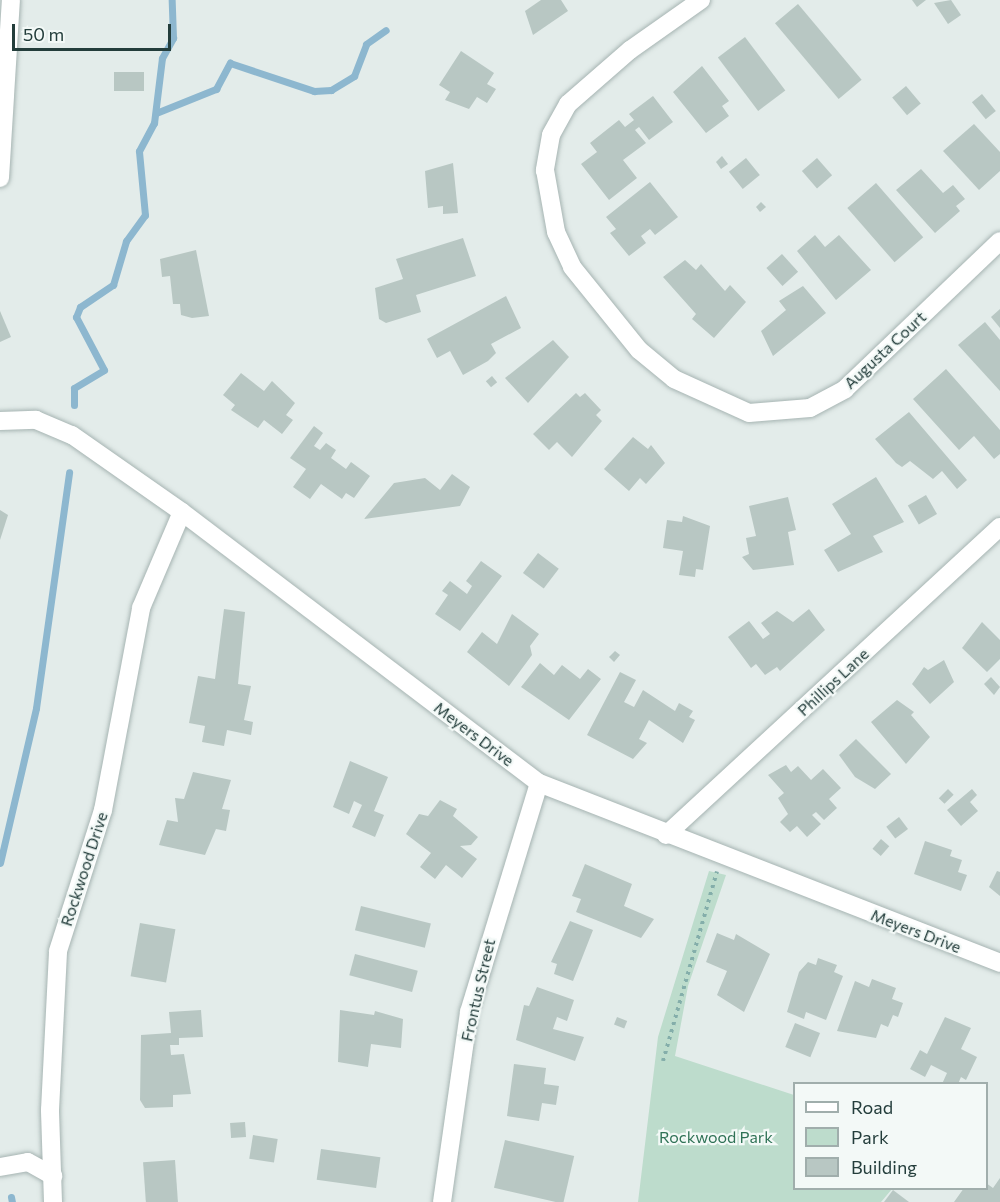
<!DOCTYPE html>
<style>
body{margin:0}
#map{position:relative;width:1000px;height:1202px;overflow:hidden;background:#e3ecea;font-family:Commissioner,sans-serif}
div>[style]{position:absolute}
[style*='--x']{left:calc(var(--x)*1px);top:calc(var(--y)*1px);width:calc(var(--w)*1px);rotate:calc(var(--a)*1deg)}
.green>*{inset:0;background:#bddccc}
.stream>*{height:7px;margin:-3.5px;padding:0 3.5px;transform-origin:3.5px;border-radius:3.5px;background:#8db7cf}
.building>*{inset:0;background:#b8c7c3;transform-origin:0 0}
.path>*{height:4px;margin-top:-2px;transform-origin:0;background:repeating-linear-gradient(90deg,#84aeaa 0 3px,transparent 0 7.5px)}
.roads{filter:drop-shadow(0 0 2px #a6b4b2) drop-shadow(0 0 2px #a6b4b2)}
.minor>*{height:18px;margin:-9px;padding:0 9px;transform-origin:9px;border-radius:9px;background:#fff}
span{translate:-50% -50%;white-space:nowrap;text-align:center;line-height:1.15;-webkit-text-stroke:4.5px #f3f9f7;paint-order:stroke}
.street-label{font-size:16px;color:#233d3b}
.park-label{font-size:16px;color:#2f7256}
.legend{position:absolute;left:793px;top:1082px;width:195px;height:108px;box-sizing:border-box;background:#f3f9f7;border:2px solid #a0aeac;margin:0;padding:8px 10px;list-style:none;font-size:18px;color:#233d3b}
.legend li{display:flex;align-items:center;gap:12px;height:30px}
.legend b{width:30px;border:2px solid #a0aeac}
.scale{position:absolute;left:12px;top:24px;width:159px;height:27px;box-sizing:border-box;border:3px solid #233d3b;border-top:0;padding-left:8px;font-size:18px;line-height:21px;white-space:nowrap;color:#233d3b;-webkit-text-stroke:4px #f3f9f7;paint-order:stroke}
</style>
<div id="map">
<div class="green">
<div style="clip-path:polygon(709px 871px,726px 875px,688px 986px,675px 1056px,794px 1095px,794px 1188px,892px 1189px,881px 1202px,638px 1202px,658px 1037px)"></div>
</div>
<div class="stream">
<div style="--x:156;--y:113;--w:65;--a:-21.8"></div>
<div style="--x:216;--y:89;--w:30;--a:-62"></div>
<div style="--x:230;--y:63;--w:89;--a:18.4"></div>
<div style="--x:314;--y:91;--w:17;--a:-3"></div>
<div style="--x:331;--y:90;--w:27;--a:-31"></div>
<div style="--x:354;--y:76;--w:34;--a:-69"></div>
<div style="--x:366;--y:44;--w:24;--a:-35"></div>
<div style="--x:74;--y:405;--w:17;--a:-90"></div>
<div style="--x:74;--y:388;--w:35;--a:-31"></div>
<div style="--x:104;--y:370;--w:60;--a:-117.8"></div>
<div style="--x:76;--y:317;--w:11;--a:-68"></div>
<div style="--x:80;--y:307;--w:40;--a:-34"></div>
<div style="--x:113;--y:285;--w:46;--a:-73.5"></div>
<div style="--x:126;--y:241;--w:32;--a:-54"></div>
<div style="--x:145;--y:215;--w:64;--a:-95.4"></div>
<div style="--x:139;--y:151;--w:32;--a:-62"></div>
<div style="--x:154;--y:123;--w:65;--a:-83"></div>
<div style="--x:162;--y:58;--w:23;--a:-61"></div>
<div style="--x:173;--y:38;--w:38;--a:-92"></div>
<div style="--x:0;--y:863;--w:159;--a:-76.9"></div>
<div style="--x:36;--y:708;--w:238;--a:-82"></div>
<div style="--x:11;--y:1197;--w:5;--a:79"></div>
</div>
<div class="building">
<div style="clip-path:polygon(541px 0,561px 0,568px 11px,533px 35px,525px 11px)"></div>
<div style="clip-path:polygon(912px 0,926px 0,917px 7px)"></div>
<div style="clip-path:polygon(951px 0,961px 15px,948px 24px,934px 3px)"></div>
<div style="left:798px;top:4px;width:99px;height:30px;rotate:50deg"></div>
<div style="left:745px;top:37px;width:67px;height:34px;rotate:53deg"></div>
<div style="clip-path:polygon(461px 51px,494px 73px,487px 84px,496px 89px,487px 103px,477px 97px,469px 109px,445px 100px,450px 92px,439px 85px)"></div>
<div style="clip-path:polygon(702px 66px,729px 101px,722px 106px,729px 116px,706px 133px,673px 92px)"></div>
<div style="left:114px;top:72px;width:30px;height:19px"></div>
<div style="left:906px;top:86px;width:23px;height:18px;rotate:50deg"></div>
<div style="left:982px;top:94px;width:22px;height:13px;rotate:51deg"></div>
<div style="clip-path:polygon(653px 96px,673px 122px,649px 140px,639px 127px,635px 130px,646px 143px,623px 160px,637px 178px,609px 200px,581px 164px,597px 152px,590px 143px,619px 120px,625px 127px,634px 120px,629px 114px)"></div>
<div style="clip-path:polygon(974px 124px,1000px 152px,1000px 171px,979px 190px,943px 151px)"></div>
<div style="clip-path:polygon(722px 156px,728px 164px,721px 169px,716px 162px)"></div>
<div style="left:746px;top:158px;width:22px;height:22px;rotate:51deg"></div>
<div style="left:817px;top:158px;width:23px;height:20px;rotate:49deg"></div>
<div style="clip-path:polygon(453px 163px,458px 213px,443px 214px,443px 206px,428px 208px,425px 171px)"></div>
<div style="clip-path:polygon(921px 169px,943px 193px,953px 185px,965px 199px,956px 206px,960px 211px,935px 233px,896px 190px)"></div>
<div style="clip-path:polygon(650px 182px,678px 217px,655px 235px,650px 229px,641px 236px,646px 243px,629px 256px,610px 233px,616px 229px,606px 217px)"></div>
<div style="left:876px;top:183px;width:72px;height:38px;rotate:49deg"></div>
<div style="clip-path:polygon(761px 202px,766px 207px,760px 212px,756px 207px)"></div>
<div style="clip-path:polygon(815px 235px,825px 247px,839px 235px,871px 270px,836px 300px,797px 251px)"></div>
<div style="clip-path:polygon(463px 238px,476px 276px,416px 295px,421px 312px,386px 323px,379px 319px,375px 288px,403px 279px,396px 259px)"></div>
<div style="clip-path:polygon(196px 250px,209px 316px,192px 318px,181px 315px,180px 304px,173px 304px,170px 276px,162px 277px,160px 259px)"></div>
<div style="left:782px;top:254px;width:24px;height:21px;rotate:48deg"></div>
<div style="clip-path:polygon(685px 260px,696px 270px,701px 264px,725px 291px,730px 285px,746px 302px,714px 338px,692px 319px,696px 314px,663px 277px)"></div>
<div style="clip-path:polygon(803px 286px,826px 313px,773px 356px,761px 331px,786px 310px,779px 301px)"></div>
<div style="clip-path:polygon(506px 296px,521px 328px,491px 344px,496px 353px,488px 361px,463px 375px,450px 351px,437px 358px,427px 339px)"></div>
<div style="clip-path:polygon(1000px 309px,1000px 328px,991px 317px)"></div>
<div style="clip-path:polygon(0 311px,11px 337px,0 342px)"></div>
<div style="clip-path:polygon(985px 322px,1000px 340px,1000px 391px,958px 345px)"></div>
<div style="clip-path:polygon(553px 340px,569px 357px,528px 403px,505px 378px)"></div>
<div style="clip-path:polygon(946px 369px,1000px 430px,1000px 454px,994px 459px,974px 436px,959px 450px,913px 399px)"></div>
<div style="clip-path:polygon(241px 373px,264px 391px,272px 381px,295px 403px,286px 415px,293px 420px,282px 434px,264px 420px,258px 428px,231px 410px,235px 405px,223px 395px)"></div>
<div style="left:492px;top:376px;width:8px;height:8px;rotate:50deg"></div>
<div style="clip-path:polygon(576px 393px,580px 397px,585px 393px,601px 410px,596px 415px,602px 421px,572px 457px,557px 442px,549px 450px,533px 434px)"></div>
<div style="clip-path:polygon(909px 412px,967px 480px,957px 489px,942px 471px,933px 479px,910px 461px,902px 467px,896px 463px,875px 439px)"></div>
<div style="clip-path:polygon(314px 426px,323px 433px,314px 446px,320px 450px,326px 443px,336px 450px,331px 458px,346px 469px,351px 462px,370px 476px,354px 498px,346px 493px,342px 499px,321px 484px,310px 499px,293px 487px,306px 469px,290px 458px)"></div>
<div style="clip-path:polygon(633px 437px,648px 449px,651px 445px,665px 463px,646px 484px,640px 478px,629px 491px,604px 469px)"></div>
<div style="clip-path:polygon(452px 474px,470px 487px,460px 506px,364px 519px,394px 483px,425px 478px,440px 490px)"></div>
<div style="clip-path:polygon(876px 477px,904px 522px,873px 536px,883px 552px,838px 572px,824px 550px,851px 534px,832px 504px)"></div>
<div style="left:926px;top:495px;width:22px;height:21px;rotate:60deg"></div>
<div style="clip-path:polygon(788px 497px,796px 530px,788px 532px,794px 565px,753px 570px,742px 557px,749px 554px,746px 538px,756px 536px,749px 506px)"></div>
<div style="clip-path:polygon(0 510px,8px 515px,0 540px)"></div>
<div style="clip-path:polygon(683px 516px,710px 526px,703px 570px,696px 569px,695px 577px,679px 575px,683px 551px,663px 548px,667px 520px,682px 522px)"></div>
<div style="left:538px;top:553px;width:26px;height:25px;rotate:37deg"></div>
<div style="clip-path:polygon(481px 561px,502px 576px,460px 631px,435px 614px,448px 595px,442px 591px,450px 581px,467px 594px,472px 586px,466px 581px)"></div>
<div style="clip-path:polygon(224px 609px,245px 612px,238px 684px,251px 686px,244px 720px,253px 722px,251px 735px,227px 730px,224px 746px,202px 742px,205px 726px,189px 723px,198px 676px,215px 679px)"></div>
<div style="clip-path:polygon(809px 609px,825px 630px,780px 671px,777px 667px,765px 675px,756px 664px,751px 668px,728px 637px,749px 621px,763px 639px,770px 634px,761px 623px,777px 611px,793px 622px)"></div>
<div style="clip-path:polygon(512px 614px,539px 634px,530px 646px,532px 655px,509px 686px,467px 652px,482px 632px,497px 644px)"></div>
<div style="clip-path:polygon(982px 622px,1000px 640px,1000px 659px,987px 672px,962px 648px)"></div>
<div style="clip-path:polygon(615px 651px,620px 655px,614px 662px,609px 657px)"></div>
<div style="clip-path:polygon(944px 660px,954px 682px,930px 704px,912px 684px,924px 667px,928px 670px)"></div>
<div style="clip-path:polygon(540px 663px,554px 675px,562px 665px,580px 679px,588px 669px,601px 679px,569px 720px,521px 687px)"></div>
<div style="clip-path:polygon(620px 672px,636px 680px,624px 702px,634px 707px,643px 690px,675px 711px,679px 703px,693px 711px,689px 717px,695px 720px,683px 743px,649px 720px,639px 739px,647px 743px,633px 759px,587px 735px)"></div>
<div style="clip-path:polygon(991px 677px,1000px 687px,994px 695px,984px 684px)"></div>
<div style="clip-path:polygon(897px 700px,914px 712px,911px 715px,930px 737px,906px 764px,871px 722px)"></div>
<div style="clip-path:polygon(856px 739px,891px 774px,875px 789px,855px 777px,839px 755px)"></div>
<div style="clip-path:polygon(350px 761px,388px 777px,374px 811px,384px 815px,375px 837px,352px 827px,362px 805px,354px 801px,349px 814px,333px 807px)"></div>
<div style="clip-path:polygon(786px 765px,791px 772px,798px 766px,811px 780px,823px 769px,841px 788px,829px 799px,837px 808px,824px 820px,816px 812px,812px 815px,821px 824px,807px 837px,797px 826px,790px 832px,780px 822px,788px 814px,778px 798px,784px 793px,768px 775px)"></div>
<div style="clip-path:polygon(193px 772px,231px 780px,222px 809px,230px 810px,226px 831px,216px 829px,205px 855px,159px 845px,167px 820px,178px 822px,175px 798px,184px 799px)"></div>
<div style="left:948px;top:789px;width:8px;height:13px;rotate:45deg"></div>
<div style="clip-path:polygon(972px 789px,977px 795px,970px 802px,978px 811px,961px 826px,947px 810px)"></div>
<div style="clip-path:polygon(440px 800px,457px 809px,453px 816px,478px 837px,471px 845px,460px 846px,477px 859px,462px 878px,446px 865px,435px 879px,420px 867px,431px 853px,406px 834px,419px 814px,428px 816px)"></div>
<div style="left:899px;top:817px;width:15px;height:16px;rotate:53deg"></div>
<div style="left:881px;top:839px;width:11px;height:13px;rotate:41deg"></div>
<div style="clip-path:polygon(925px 841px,952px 850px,950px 856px,962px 860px,958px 872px,967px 875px,961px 891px,914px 874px)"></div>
<div style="clip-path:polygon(585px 864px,632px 884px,624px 906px,654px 919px,641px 938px,576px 912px,581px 899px,572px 896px)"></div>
<div style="clip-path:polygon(997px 871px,1000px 872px,1000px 896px,989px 887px)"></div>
<div style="left:361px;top:906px;width:72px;height:25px;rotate:14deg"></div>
<div style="clip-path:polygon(570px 921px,593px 930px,573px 981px,554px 974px,557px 964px,551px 962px)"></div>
<div style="left:140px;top:923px;width:36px;height:54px;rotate:10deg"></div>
<div style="clip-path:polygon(717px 933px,734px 940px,736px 934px,770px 954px,744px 1012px,717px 995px,727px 971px,706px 962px)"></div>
<div style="left:355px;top:954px;width:65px;height:22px;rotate:15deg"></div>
<div style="clip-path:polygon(818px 958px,837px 965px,834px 972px,843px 976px,826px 1020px,806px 1012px,804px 1019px,787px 1012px,799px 972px,808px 962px,816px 965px)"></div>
<div style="clip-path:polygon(872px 979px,896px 988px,892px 999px,903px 1003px,898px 1017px,893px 1015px,888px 1027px,881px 1024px,876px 1038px,837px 1031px,855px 981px,869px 987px)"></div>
<div style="clip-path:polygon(537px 987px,574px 1000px,567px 1021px,557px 1017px,553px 1029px,584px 1037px,575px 1061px,516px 1040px,524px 1005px,529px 1006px)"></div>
<div style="clip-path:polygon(201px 1010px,203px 1037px,179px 1038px,179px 1045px,170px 1045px,171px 1055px,184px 1054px,191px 1094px,173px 1095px,173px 1107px,145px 1108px,140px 1100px,141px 1035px,171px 1033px,169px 1012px)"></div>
<div style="clip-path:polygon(340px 1010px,374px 1015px,375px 1011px,403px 1019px,401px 1048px,371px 1044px,368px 1067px,338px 1062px)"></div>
<div style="left:617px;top:1017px;width:11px;height:8px;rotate:22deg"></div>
<div style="clip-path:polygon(945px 1017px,971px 1028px,961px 1049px,977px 1057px,966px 1080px,961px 1077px,958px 1084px,942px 1084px,947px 1073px,931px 1065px,925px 1077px,910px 1069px,920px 1050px,927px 1054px)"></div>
<div style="left:795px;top:1023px;width:27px;height:26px;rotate:22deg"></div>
<div style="clip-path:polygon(514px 1064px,546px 1068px,544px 1084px,559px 1086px,556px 1105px,542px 1103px,539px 1121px,507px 1116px)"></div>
<div style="left:245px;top:1122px;width:15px;height:15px;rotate:86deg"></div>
<div style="left:253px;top:1135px;width:25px;height:24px;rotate:9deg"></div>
<div style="left:505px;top:1140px;width:71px;height:49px;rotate:13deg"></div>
<div style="left:321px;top:1149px;width:60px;height:31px;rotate:8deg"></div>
<div style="left:175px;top:1160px;width:42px;height:32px;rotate:86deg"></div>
<div style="clip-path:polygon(1000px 1178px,1000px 1202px,954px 1202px,964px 1188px,986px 1188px,986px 1183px,993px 1188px)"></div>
<div style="clip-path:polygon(893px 1190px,909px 1202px,884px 1202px)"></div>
</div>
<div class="path">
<div style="--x:663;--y:1061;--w:197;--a:-74.1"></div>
</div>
<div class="roads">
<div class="minor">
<div style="--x:701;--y:0;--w:87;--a:144.8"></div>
<div style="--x:630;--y:50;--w:82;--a:138.9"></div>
<div style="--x:568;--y:104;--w:35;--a:119"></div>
<div style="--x:551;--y:135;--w:36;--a:100"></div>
<div style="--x:545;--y:170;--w:63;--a:79.9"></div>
<div style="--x:556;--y:232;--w:38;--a:65"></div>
<div style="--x:572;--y:267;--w:107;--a:51.1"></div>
<div style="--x:639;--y:350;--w:45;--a:39.6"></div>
<div style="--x:674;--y:379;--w:82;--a:24.4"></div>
<div style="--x:749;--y:413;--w:61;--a:-4.7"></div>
<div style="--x:810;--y:408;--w:40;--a:-28"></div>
<div style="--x:845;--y:389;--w:214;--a:-43.7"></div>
<div style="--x:0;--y:178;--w:178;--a:-86.5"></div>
<div style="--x:0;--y:421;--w:36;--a:-2"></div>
<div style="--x:36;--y:420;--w:39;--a:23"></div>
<div style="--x:72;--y:435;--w:134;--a:35"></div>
<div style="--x:182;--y:512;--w:448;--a:37.2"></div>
<div style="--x:539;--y:783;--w:495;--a:21.3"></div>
<div style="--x:666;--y:835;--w:454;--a:-42.7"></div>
<div style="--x:0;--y:1167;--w:28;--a:-10"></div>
<div style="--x:28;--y:1162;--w:29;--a:29"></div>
<div style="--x:53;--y:1202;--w:92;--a:-91.9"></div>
<div style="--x:50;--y:1110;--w:159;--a:-87.1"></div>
<div style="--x:58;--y:951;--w:148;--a:-72.3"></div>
<div style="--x:103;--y:810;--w:206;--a:-79.3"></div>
<div style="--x:141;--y:608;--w:104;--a:-66.9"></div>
<div style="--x:442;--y:1202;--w:192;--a:-81.9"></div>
<div style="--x:469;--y:1012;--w:239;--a:-73"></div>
</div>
</div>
<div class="street-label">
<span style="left:885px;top:350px;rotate:-43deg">Augusta Court</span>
<span style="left:833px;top:682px;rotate:-43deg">Phillips Lane</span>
<span style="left:474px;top:734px;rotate:37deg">Meyers Drive</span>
<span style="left:84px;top:869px;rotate:-72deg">Rockwood Drive</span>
<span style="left:916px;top:931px;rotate:21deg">Meyers Drive</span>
<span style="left:478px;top:990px;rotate:-77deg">Frontus Street</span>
</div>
<div class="park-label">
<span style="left:716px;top:1137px">Rockwood Park</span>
</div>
<ul class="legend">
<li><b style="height:8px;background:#fff"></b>Road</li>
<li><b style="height:16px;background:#bddccc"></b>Park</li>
<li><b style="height:16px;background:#b8c7c3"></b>Building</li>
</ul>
<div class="scale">50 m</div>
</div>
